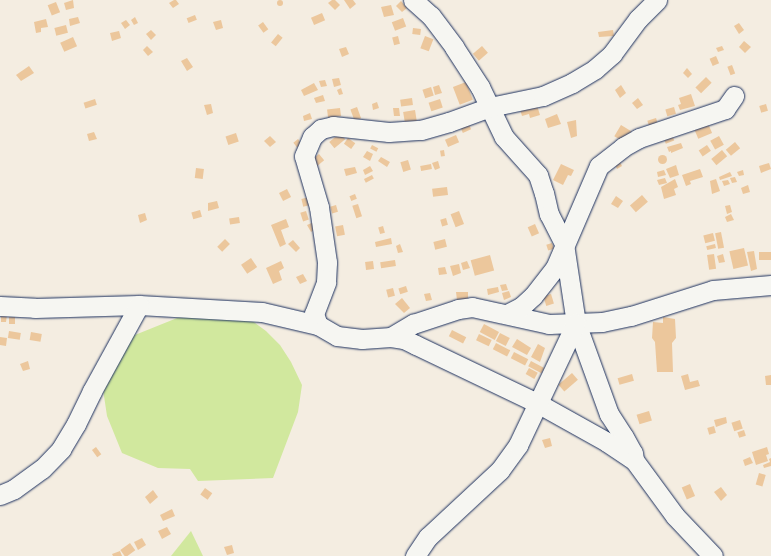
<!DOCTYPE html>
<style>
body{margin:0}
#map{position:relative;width:771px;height:556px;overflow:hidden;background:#f4ede1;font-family:Mynerve,sans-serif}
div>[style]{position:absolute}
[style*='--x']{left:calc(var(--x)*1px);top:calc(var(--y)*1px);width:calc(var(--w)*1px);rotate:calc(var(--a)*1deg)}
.green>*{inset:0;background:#d1e89e}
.building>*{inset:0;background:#ecc79c;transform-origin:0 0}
.round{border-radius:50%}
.roads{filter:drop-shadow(0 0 1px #1b2f5e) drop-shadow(0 0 1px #1b2f5e)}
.minor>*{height:19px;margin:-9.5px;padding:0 9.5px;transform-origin:9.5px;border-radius:9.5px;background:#f6f6f2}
span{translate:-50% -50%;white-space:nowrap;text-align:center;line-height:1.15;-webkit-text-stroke:3px #f6f6f2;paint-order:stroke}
</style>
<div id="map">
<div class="green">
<div style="clip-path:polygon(192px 312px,244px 315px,266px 331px,280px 345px,291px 362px,302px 385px,298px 412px,273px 478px,198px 481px,190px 469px,158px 468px,122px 453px,107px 416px,101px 376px,120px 341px)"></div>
<div style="clip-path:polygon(191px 531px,203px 556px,171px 556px)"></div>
</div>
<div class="building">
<div class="round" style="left:277px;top:0;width:6px;height:6px"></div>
<div style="clip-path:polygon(73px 0,74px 8px,66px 10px,64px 3px)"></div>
<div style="clip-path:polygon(174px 0,176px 0,179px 4px,173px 8px,169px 3px)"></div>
<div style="clip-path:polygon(332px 0,335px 0,340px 5px,335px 10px,328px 3px)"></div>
<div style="clip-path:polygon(344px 0,353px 0,356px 4px,350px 9px)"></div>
<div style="clip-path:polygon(401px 1px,407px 8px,402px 12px,396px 6px)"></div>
<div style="left:56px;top:2px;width:11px;height:9px;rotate:68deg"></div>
<div style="clip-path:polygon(391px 5px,394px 15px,384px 17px,381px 7px)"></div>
<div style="left:322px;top:13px;width:8px;height:12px;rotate:67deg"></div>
<div style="left:195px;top:15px;width:5px;height:9px;rotate:68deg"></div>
<div style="clip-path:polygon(78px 17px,80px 23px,70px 26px,69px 19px)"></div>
<div style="clip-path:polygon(135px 17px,138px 23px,134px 25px,131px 20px)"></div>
<div style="left:403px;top:18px;width:9px;height:12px;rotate:69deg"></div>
<div style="clip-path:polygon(46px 19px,48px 27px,41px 28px,41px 32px,36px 33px,34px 22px)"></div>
<div style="clip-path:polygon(126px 20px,130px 25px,125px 29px,121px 23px)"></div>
<div style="clip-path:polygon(221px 20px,223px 28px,216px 30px,213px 22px)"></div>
<div style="left:263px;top:22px;width:9px;height:6px;rotate:54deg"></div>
<div style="clip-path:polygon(739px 23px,744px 30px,739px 34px,734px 26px)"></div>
<div style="left:66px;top:25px;width:8px;height:12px;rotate:76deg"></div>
<div style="left:413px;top:28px;width:8px;height:6px;rotate:7deg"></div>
<div style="clip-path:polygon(151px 30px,156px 35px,151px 40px,146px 34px)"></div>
<div style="clip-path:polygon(613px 30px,614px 36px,599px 37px,598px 32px)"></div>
<div style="clip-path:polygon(119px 31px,121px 38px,112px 41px,110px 33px)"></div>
<div style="left:278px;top:34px;width:6px;height:11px;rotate:39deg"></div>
<div style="left:398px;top:36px;width:8px;height:6px;rotate:76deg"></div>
<div style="left:425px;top:36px;width:9px;height:13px;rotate:21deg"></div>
<div style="left:73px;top:37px;width:10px;height:14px;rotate:66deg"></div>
<div style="clip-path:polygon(744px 41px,751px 47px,745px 53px,739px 47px)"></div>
<div style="clip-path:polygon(147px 46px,153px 52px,148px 56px,143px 50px)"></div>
<div style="left:482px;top:46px;width:9px;height:12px;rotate:49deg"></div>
<div style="clip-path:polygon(722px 46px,724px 50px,718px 52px,716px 48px)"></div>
<div style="clip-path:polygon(346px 47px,349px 54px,342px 57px,339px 49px)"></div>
<div style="left:716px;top:56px;width:8px;height:7px;rotate:67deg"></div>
<div style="clip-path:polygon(187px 58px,193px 67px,187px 71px,181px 61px)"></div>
<div style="left:732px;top:65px;width:9px;height:5px;rotate:69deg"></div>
<div style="clip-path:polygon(29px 66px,34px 73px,21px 81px,16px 75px)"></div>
<div style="clip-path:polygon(687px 68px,692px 74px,688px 78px,683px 73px)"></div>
<div style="left:706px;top:77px;width:8px;height:15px;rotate:45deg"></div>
<div style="clip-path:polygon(339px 78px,341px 85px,334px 87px,332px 79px)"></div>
<div style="clip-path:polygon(325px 80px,327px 86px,321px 87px,319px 81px)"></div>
<div style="left:466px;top:82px;width:19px;height:14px;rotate:69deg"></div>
<div style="clip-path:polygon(314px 83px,318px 90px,304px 96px,301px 90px)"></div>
<div style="clip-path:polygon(439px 85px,442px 93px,435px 95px,433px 87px)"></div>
<div style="clip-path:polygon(621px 85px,626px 93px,620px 98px,615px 90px)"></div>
<div style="left:431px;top:87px;width:9px;height:9px;rotate:72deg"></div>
<div style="clip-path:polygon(341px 88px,343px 94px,339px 95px,337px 90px)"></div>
<div style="clip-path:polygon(691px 94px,695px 106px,680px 110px,678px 105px,681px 104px,679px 98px)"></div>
<div style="clip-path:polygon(323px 95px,325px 101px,316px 103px,314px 98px)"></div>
<div style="left:412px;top:98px;width:7px;height:12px;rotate:82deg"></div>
<div style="clip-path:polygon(638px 98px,643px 105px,637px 109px,632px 103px)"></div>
<div style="left:95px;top:99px;width:6px;height:12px;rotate:72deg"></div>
<div style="left:440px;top:99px;width:9px;height:12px;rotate:72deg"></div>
<div style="clip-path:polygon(535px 99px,540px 115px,530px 118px,529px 114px,522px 116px,518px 103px)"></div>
<div style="clip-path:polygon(377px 102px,379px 108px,373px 110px,372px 104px)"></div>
<div style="clip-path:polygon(211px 104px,213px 113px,207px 115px,204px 105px)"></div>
<div style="left:766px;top:104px;width:7px;height:7px;rotate:74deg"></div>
<div style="left:357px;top:107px;width:12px;height:7px;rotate:70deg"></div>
<div style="left:674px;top:107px;width:7px;height:9px;rotate:74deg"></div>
<div style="left:340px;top:108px;width:8px;height:13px;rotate:83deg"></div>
<div style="clip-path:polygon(393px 108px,399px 108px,400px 116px,394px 116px)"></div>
<div style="left:415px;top:110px;width:12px;height:12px;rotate:81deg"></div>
<div style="clip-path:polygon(310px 113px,312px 119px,304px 121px,303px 116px)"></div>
<div style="clip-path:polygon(557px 114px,561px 124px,548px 128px,545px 119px)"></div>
<div style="left:656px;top:118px;width:10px;height:9px;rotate:73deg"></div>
<div style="clip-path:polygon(576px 120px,577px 136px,571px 138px,567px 122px)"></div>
<div style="left:707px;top:121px;width:13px;height:15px;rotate:67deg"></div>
<div style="left:468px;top:122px;width:8px;height:9px;rotate:67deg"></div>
<div style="left:621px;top:125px;width:12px;height:13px;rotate:31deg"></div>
<div style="clip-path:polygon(94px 132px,97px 139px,89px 141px,87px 134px)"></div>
<div style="left:671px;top:132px;width:9px;height:9px;rotate:69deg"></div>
<div style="left:236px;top:133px;width:9px;height:11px;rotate:72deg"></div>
<div style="left:340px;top:133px;width:8px;height:14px;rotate:50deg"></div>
<div style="left:456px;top:135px;width:8px;height:12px;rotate:67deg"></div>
<div style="clip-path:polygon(270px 136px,276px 142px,270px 147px,264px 141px)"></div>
<div style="left:719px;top:136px;width:10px;height:10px;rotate:61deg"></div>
<div style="left:348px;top:138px;width:9px;height:7px;rotate:36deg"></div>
<div style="left:298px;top:139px;width:6px;height:6px;rotate:51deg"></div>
<div style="left:735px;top:142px;width:8px;height:12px;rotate:50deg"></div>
<div style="clip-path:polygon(681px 143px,683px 148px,671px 153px,671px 151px,669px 152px,667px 147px)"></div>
<div style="left:372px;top:145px;width:7px;height:4px;rotate:27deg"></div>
<div style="left:707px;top:145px;width:7px;height:10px;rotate:56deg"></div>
<div style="left:444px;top:150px;width:6px;height:4px;rotate:81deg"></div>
<div style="left:722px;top:150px;width:8px;height:14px;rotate:50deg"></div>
<div style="clip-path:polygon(367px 151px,373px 154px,370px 161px,363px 157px)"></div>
<div style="left:319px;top:154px;width:8px;height:9px;rotate:50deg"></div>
<div class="round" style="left:657.5px;top:154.5px;width:9px;height:9px"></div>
<div style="clip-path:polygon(381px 157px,390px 162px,387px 167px,378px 161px)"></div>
<div style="clip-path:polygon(618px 158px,622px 166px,617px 169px,613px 160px)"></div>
<div style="left:408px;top:160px;width:10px;height:8px;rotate:73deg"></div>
<div style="clip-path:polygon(438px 161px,440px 168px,435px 170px,432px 163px)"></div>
<div style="clip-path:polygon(769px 163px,771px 169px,761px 173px,759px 166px)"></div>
<div style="left:431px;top:164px;width:5px;height:11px;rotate:79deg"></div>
<div style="clip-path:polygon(561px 164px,574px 170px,571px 176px,568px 175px,563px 185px,553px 180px)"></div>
<div style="clip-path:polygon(676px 165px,679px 175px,670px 178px,666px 169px)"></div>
<div style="clip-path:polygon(370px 166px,373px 171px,365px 175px,363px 170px)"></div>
<div style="clip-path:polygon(355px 167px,357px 173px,346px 176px,344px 169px)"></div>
<div style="left:196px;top:168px;width:8px;height:10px;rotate:7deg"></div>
<div style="clip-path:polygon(700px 169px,703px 177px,690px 181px,691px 184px,686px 186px,682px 175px)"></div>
<div style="clip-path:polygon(664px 170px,666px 175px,658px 177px,657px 172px)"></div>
<div style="clip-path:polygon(743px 170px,744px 175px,739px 176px,737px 172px)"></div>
<div style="clip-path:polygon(730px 172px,732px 176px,720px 180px,719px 177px)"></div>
<div style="left:372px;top:175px;width:4px;height:9px;rotate:63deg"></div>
<div style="clip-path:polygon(735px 177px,737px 182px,732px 183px,730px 178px)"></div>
<div style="clip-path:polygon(665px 178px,667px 183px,659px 185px,657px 180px)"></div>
<div style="clip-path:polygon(675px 179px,678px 187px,674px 189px,676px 195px,664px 199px,661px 187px)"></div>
<div style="clip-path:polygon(716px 179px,720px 191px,712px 194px,710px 181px)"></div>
<div style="clip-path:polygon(728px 180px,730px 184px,724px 186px,722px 181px)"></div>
<div style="clip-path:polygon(748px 185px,750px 192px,743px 194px,741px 188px)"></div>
<div style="left:447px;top:187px;width:8px;height:15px;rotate:83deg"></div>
<div style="left:287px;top:189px;width:9px;height:9px;rotate:63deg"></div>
<div style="left:355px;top:194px;width:5px;height:6px;rotate:68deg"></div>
<div style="left:642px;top:195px;width:9px;height:16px;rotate:49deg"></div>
<div style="left:313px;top:196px;width:8px;height:12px;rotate:76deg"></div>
<div style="clip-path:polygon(616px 196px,623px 201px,618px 208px,611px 204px)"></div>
<div style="clip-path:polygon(217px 201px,219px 208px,208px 211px,208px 203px)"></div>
<div style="left:358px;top:204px;width:13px;height:6px;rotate:72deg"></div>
<div style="left:336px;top:205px;width:7px;height:6px;rotate:74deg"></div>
<div style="clip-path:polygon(730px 205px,732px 212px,727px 214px,725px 206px)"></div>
<div style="left:200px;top:210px;width:7px;height:9px;rotate:74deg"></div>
<div style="left:306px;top:211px;width:9px;height:6px;rotate:72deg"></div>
<div style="left:459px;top:211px;width:14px;height:9px;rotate:69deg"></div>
<div style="clip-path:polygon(145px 213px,147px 220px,140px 223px,138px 215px)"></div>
<div style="clip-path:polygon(731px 214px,734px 220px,727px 222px,725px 217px)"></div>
<div style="left:239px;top:217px;width:6px;height:10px;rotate:81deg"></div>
<div style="left:446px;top:218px;width:7px;height:6px;rotate:74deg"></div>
<div style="clip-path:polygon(286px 219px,289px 227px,281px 230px,286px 244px,280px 247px,271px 225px)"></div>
<div style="clip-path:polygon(314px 222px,318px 228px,311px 232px,307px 225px)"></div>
<div style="left:535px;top:224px;width:10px;height:8px;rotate:66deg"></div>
<div style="left:343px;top:225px;width:10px;height:8px;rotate:79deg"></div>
<div style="left:383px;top:226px;width:7px;height:5px;rotate:74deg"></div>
<div style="left:721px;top:232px;width:16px;height:6px;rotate:79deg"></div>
<div style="left:713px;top:233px;width:8px;height:10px;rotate:76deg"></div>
<div style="clip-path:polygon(391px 238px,392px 244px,376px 247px,375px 242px)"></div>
<div style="left:225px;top:239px;width:7px;height:11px;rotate:45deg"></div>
<div style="left:445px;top:239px;width:8px;height:12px;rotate:76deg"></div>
<div style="clip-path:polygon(293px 240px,300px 248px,296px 252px,288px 244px)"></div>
<div style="left:552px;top:243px;width:6px;height:6px;rotate:72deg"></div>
<div style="clip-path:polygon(400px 244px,403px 252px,398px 253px,396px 246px)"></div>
<div style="left:715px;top:244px;width:4px;height:9px;rotate:76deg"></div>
<div style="left:744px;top:248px;width:18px;height:15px;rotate:77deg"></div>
<div style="clip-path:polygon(754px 251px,757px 269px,751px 271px,747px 252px)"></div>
<div style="left:771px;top:252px;width:8px;height:12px;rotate:90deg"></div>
<div style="left:714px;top:254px;width:15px;height:7px;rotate:82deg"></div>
<div style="clip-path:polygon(723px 254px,725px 262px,719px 263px,717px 256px)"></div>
<div style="left:490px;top:255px;width:16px;height:20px;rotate:75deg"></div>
<div style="left:251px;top:258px;width:11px;height:12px;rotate:56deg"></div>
<div style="left:395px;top:260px;width:6px;height:15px;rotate:81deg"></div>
<div style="clip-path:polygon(281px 261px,284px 268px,279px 271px,282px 280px,273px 284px,266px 268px)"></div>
<div style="left:373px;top:261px;width:8px;height:8px;rotate:83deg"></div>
<div style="clip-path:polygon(467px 261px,470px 268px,463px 270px,461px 263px)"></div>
<div style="clip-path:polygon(459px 264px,461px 273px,453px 276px,450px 266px)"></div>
<div style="clip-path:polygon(445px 267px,447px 274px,439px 275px,438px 268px)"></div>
<div style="clip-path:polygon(303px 274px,307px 281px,300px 284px,296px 277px)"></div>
<div style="clip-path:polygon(506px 284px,508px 290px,502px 291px,500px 285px)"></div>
<div style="left:406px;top:286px;width:6px;height:8px;rotate:72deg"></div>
<div style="clip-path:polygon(498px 287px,499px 292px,488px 295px,487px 289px)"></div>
<div style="left:393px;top:288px;width:8px;height:7px;rotate:76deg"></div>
<div style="clip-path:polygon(509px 291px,511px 297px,504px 300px,502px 293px)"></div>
<div style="clip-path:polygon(456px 292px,468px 292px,468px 299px,457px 300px)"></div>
<div style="clip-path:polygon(430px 293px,432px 300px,426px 301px,424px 294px)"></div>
<div style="left:551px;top:294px;width:10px;height:8px;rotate:73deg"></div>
<div style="clip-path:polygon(402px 298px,410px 308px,404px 313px,395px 304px)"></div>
<div style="clip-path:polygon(1px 315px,7px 315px,6px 322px,1px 322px)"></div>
<div style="left:9px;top:317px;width:6px;height:7px"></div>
<div style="clip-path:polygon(663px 317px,675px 319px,676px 338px,672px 343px,673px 372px,657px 372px,655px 342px,652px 338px,653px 322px,663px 323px)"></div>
<div style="left:484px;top:324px;width:17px;height:9px;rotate:28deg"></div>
<div style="left:452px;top:330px;width:16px;height:7px;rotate:27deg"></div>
<div style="left:9px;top:331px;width:12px;height:7px;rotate:9deg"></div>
<div style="left:31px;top:332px;width:11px;height:8px;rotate:10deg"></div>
<div style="left:500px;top:333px;width:11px;height:9px;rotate:27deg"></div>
<div style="left:479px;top:334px;width:14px;height:7px;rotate:25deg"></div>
<div style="clip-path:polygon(0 337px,7px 338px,6px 346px,0 345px)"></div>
<div style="clip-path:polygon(517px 339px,531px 348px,527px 355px,512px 347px)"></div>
<div style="left:496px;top:343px;width:16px;height:7px;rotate:27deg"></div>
<div style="clip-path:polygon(538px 344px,545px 348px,540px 362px,531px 357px)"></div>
<div style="left:514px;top:352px;width:16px;height:7px;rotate:27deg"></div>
<div style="clip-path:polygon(28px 361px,30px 369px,23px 371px,20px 364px)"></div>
<div style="left:531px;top:361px;width:15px;height:6px;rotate:28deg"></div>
<div style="left:529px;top:368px;width:10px;height:7px;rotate:29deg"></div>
<div style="left:572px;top:373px;width:9px;height:18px;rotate:49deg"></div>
<div style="left:632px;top:374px;width:7px;height:15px;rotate:74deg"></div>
<div style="clip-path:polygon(688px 374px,690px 382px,698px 380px,700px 386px,685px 390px,681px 376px)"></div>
<div style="clip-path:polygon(771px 375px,771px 385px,766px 385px,765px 376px)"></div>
<div style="left:649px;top:411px;width:10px;height:13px;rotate:73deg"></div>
<div style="clip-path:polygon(726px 417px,727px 423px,716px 427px,714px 420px)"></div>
<div style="left:740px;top:420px;width:9px;height:9px;rotate:72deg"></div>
<div style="left:714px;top:426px;width:7px;height:7px;rotate:74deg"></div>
<div style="left:744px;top:430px;width:6px;height:7px;rotate:72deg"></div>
<div style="clip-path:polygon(550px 438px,552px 446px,545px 448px,542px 440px)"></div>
<div style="left:96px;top:447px;width:9px;height:5px;rotate:54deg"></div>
<div style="clip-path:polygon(767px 447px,769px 454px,766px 455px,768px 461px,756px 465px,752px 452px)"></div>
<div style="clip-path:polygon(750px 457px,753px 463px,745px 466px,743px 460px)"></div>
<div style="clip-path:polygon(771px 458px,771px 466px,764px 468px,763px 465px,770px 462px,769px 459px)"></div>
<div style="left:759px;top:473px;width:7px;height:12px;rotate:16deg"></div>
<div style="left:690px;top:484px;width:13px;height:9px;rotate:67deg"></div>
<div style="clip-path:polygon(721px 487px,727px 495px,721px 501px,714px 492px)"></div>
<div style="left:205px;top:488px;width:9px;height:8px;rotate:36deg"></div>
<div style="clip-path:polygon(153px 490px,158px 497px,150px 504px,145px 497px)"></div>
<div style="clip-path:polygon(172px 509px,175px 516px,163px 521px,160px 515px)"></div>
<div style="clip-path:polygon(167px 527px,171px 534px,162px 539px,158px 531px)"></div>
<div style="clip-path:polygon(142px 538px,146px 545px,138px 550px,134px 542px)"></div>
<div style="left:130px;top:543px;width:9px;height:12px;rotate:54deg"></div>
<div style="clip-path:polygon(232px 545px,234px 553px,227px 555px,224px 547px)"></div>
<div style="clip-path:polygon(120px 551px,122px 556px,113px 556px,112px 554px)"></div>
</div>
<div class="roads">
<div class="minor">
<div style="--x:413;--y:0;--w:24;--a:42"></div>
<div style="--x:431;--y:16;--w:39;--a:53"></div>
<div style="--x:454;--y:47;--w:48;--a:57"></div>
<div style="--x:480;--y:87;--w:55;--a:64.4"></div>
<div style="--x:504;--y:137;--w:51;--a:48.2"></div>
<div style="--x:538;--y:175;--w:19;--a:72"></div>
<div style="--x:544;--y:193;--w:22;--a:77"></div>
<div style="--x:549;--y:214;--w:34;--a:63"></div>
<div style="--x:564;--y:244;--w:80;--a:81.4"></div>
<div style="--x:576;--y:323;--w:97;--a:70.1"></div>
<div style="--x:609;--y:414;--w:27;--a:57"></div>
<div style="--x:624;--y:437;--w:18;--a:61"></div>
<div style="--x:633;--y:453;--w:7;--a:82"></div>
<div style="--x:0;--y:306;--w:35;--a:3"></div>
<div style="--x:35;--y:308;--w:104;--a:-1.7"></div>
<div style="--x:139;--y:305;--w:123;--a:3.3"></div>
<div style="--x:262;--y:312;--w:57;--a:13.1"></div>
<div style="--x:318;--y:325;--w:22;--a:30"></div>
<div style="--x:337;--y:336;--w:25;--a:7"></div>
<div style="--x:362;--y:339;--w:29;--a:-4"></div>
<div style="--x:391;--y:337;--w:26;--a:-31"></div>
<div style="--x:413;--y:324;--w:47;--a:-18.4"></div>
<div style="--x:458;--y:309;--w:14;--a:-8"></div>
<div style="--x:472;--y:307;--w:79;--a:12.4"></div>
<div style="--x:549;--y:324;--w:53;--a:-2.2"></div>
<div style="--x:602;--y:322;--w:30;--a:-12"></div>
<div style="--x:631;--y:316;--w:86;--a:-17.6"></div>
<div style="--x:713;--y:290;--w:58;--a:-4.9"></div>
<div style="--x:507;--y:314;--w:16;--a:-27"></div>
<div style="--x:521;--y:307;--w:16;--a:-43"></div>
<div style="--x:533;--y:296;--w:36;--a:-52"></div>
<div style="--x:555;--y:268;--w:111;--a:-66.7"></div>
<div style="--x:599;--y:166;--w:31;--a:-38"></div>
<div style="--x:623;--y:147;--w:18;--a:-29"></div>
<div style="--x:639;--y:138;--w:91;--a:-18.6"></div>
<div style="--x:725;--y:109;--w:16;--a:-55"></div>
<div style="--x:318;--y:325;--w:12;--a:-110"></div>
<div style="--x:314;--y:314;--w:34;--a:-69"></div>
<div style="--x:326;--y:282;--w:20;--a:-87"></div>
<div style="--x:327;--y:262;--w:56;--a:-98.3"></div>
<div style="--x:319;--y:207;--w:53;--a:-106.4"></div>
<div style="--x:304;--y:156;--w:21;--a:-67"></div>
<div style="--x:312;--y:137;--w:12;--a:-42"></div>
<div style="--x:321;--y:129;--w:12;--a:-14"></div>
<div style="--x:333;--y:126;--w:56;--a:6.1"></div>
<div style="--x:389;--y:132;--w:32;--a:-4"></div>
<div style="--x:421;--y:130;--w:29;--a:-16"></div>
<div style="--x:449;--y:122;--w:44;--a:-20.1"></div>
<div style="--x:490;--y:107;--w:54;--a:-11.7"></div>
<div style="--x:543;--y:96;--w:32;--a:-24"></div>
<div style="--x:572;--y:83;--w:27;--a:-31"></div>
<div style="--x:595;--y:69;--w:23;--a:-41"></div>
<div style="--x:612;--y:54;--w:44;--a:-53.4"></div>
<div style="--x:638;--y:19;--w:27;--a:-45"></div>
<div style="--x:391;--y:337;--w:13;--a:9"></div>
<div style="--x:404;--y:339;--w:13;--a:27"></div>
<div style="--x:416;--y:345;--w:136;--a:25.6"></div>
<div style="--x:539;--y:404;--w:78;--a:29.2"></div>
<div style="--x:607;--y:442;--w:32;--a:34"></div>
<div style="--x:634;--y:460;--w:69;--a:53.8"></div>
<div style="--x:675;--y:516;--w:55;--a:46.5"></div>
<div style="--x:0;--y:495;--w:15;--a:-23"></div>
<div style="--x:14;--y:489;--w:34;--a:-36"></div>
<div style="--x:42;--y:469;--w:28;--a:-46"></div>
<div style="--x:61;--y:449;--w:29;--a:-59"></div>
<div style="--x:76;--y:424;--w:37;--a:-64"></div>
<div style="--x:92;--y:391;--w:98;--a:-61.3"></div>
<div style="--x:415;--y:556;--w:23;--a:-56"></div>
<div style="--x:428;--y:537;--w:98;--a:-42.9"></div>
<div style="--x:500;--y:470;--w:31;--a:-54"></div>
<div style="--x:518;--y:445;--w:135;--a:-64.6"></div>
</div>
</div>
</div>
